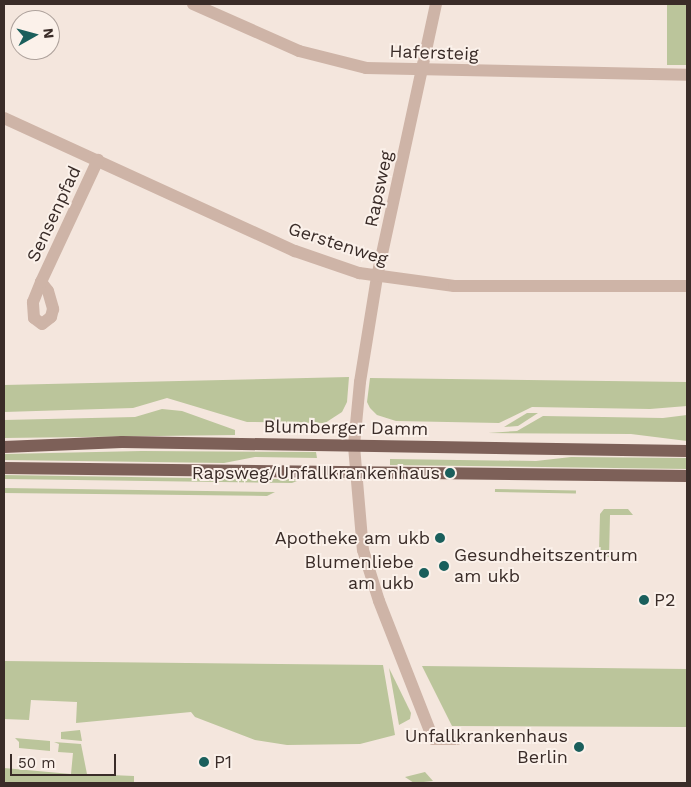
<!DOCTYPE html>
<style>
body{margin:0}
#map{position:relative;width:691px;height:787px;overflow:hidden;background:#f4e6dd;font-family:"Work Sans",sans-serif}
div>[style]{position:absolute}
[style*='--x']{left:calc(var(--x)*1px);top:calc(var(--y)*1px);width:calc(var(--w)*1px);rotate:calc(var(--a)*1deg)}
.green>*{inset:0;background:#bbc59b;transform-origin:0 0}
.minor>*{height:12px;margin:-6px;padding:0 6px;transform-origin:6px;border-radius:6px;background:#ceb4a7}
.major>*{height:12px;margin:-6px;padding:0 6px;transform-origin:6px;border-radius:6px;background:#7d6058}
.dots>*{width:14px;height:14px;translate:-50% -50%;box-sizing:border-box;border:2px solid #fbf1ea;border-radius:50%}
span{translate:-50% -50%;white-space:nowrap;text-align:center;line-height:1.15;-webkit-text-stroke:4px #fbf1ea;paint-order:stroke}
.street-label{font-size:18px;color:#3a2c28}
.poi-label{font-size:18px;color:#3a2c28}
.right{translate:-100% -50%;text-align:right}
.left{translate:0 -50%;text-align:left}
.frame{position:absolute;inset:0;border:5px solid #3a2c28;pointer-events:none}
.north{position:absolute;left:10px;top:10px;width:50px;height:50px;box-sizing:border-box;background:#fbf1ea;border:1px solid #aea29c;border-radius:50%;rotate:83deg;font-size:14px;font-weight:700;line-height:20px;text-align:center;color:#3a2c28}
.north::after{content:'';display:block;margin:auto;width:18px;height:22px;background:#1a5f5c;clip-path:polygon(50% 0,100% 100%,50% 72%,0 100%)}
.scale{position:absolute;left:10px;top:754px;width:106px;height:22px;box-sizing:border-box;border:2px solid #3a2c28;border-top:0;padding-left:6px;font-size:15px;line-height:18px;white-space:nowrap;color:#3a2c28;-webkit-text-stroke:4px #fbf1ea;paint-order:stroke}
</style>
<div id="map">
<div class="green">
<div style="left:667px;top:4px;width:20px;height:61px"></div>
<div style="clip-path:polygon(349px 377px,347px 402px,342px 412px,325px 423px,247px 422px,167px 398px,133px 408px,4px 412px,4px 385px)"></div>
<div style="clip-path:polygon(370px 378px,687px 382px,687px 406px,650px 409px,532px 407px,499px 423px,396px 421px,377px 415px,370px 408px,367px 402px)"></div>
<div style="clip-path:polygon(162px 409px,182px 411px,235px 430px,235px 435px,4px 438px,4px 420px,135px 417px)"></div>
<div style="clip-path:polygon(527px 413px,538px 413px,518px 426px,504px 427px)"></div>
<div style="clip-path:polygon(687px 415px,687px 441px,631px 434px,488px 433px,517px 431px,543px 416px,663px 418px)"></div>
<div style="clip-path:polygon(142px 451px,316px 452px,317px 458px,255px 457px,224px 463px,4px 460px,4px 454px)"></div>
<div style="clip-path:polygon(571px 457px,687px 458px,687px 469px,390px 465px,390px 459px,536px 461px)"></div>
<div style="clip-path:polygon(4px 475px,258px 479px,302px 479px,292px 483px,4px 479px)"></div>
<div style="clip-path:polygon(4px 488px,275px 492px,267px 496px,4px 493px)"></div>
<div style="left:495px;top:489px;width:81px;height:3px;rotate:1deg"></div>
<div style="clip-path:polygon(604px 509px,628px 509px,633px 515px,610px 515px,609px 557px,602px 557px,599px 551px,600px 514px)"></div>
<div style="clip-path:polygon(4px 661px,383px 665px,395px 735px,360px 744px,287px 745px,255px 740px,195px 717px,191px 712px,76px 723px,77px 702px,31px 700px,29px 720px,4px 719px)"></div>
<div style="clip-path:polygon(422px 666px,687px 669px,687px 727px,452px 726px)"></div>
<div style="clip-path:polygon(389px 668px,411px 713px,410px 719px,399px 725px)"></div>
<div style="clip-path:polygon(80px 730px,82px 741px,61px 739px,61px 732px)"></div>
<div style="clip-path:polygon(15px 738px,50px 741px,50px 751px,19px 748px,19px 742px)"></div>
<div style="clip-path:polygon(54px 742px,81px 744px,87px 774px,134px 776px,134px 783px,4px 783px,4px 768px,71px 774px,73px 753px,58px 752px,59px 744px)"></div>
<div style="clip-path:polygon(425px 772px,433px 781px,414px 783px,405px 777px)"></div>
</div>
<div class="minor">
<div style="--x:193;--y:4;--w:116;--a:23.9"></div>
<div style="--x:299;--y:51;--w:69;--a:14.2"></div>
<div style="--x:366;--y:68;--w:321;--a:1.2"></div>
<div style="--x:436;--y:4;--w:279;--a:102.2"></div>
<div style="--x:377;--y:277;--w:106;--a:99.2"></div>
<div style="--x:360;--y:382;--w:64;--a:95.4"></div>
<div style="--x:354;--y:446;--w:104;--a:85.1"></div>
<div style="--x:363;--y:550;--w:53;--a:72.6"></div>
<div style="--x:379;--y:601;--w:148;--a:68.6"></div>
<div style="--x:433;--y:739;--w:24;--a:0"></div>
<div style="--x:4;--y:118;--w:320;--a:24.6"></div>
<div style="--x:295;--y:251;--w:68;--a:19"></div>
<div style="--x:359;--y:273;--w:96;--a:7.8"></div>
<div style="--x:454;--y:286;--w:233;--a:0"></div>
<div style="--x:41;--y:282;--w:11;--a:52"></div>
<div style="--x:48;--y:291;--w:19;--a:74"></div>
<div style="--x:53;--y:309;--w:8;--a:104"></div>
<div style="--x:51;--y:317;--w:11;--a:142"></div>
<div style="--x:42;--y:324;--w:10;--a:-143"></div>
<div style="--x:34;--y:318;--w:16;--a:-94"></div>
<div style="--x:33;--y:302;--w:22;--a:-68"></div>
<div style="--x:41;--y:282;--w:135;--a:-65"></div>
</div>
<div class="major">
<div style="--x:4;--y:447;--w:118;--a:-2.4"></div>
<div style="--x:122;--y:442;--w:565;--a:0.91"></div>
<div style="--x:4;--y:468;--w:683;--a:0.67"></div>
</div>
<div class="dots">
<div style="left:450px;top:473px;background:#1a5f5c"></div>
<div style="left:440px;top:538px;background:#1a5f5c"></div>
<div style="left:444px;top:566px;background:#1a5f5c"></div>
<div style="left:424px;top:573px;background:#1a5f5c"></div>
<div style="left:644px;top:600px;background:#1a5f5c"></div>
<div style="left:579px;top:747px;background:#1a5f5c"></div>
<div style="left:204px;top:762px;background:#1a5f5c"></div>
</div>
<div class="street-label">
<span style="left:434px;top:53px;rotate:2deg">Hafersteig</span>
<span style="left:379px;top:189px;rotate:-78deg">Rapsweg</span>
<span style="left:54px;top:214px;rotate:-65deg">Sensenpfad</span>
<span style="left:338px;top:244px;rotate:18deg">Gerstenweg</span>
<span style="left:346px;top:428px;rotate:1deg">Blumberger Damm</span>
</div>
<div class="poi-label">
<span class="right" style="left:440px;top:473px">Rapsweg/Unfallkrankenhaus</span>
<span class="right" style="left:430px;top:538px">Apotheke am ukb</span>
<span class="left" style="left:454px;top:566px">Gesundheitszentrum<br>am ukb</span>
<span class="right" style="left:414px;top:573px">Blumenliebe<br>am ukb</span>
<span class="left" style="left:654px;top:600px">P2</span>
<span class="right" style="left:568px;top:747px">Unfallkrankenhaus<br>Berlin</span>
<span class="left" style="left:214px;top:762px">P1</span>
</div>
<div class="frame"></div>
<div class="north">N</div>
<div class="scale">50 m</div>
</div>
